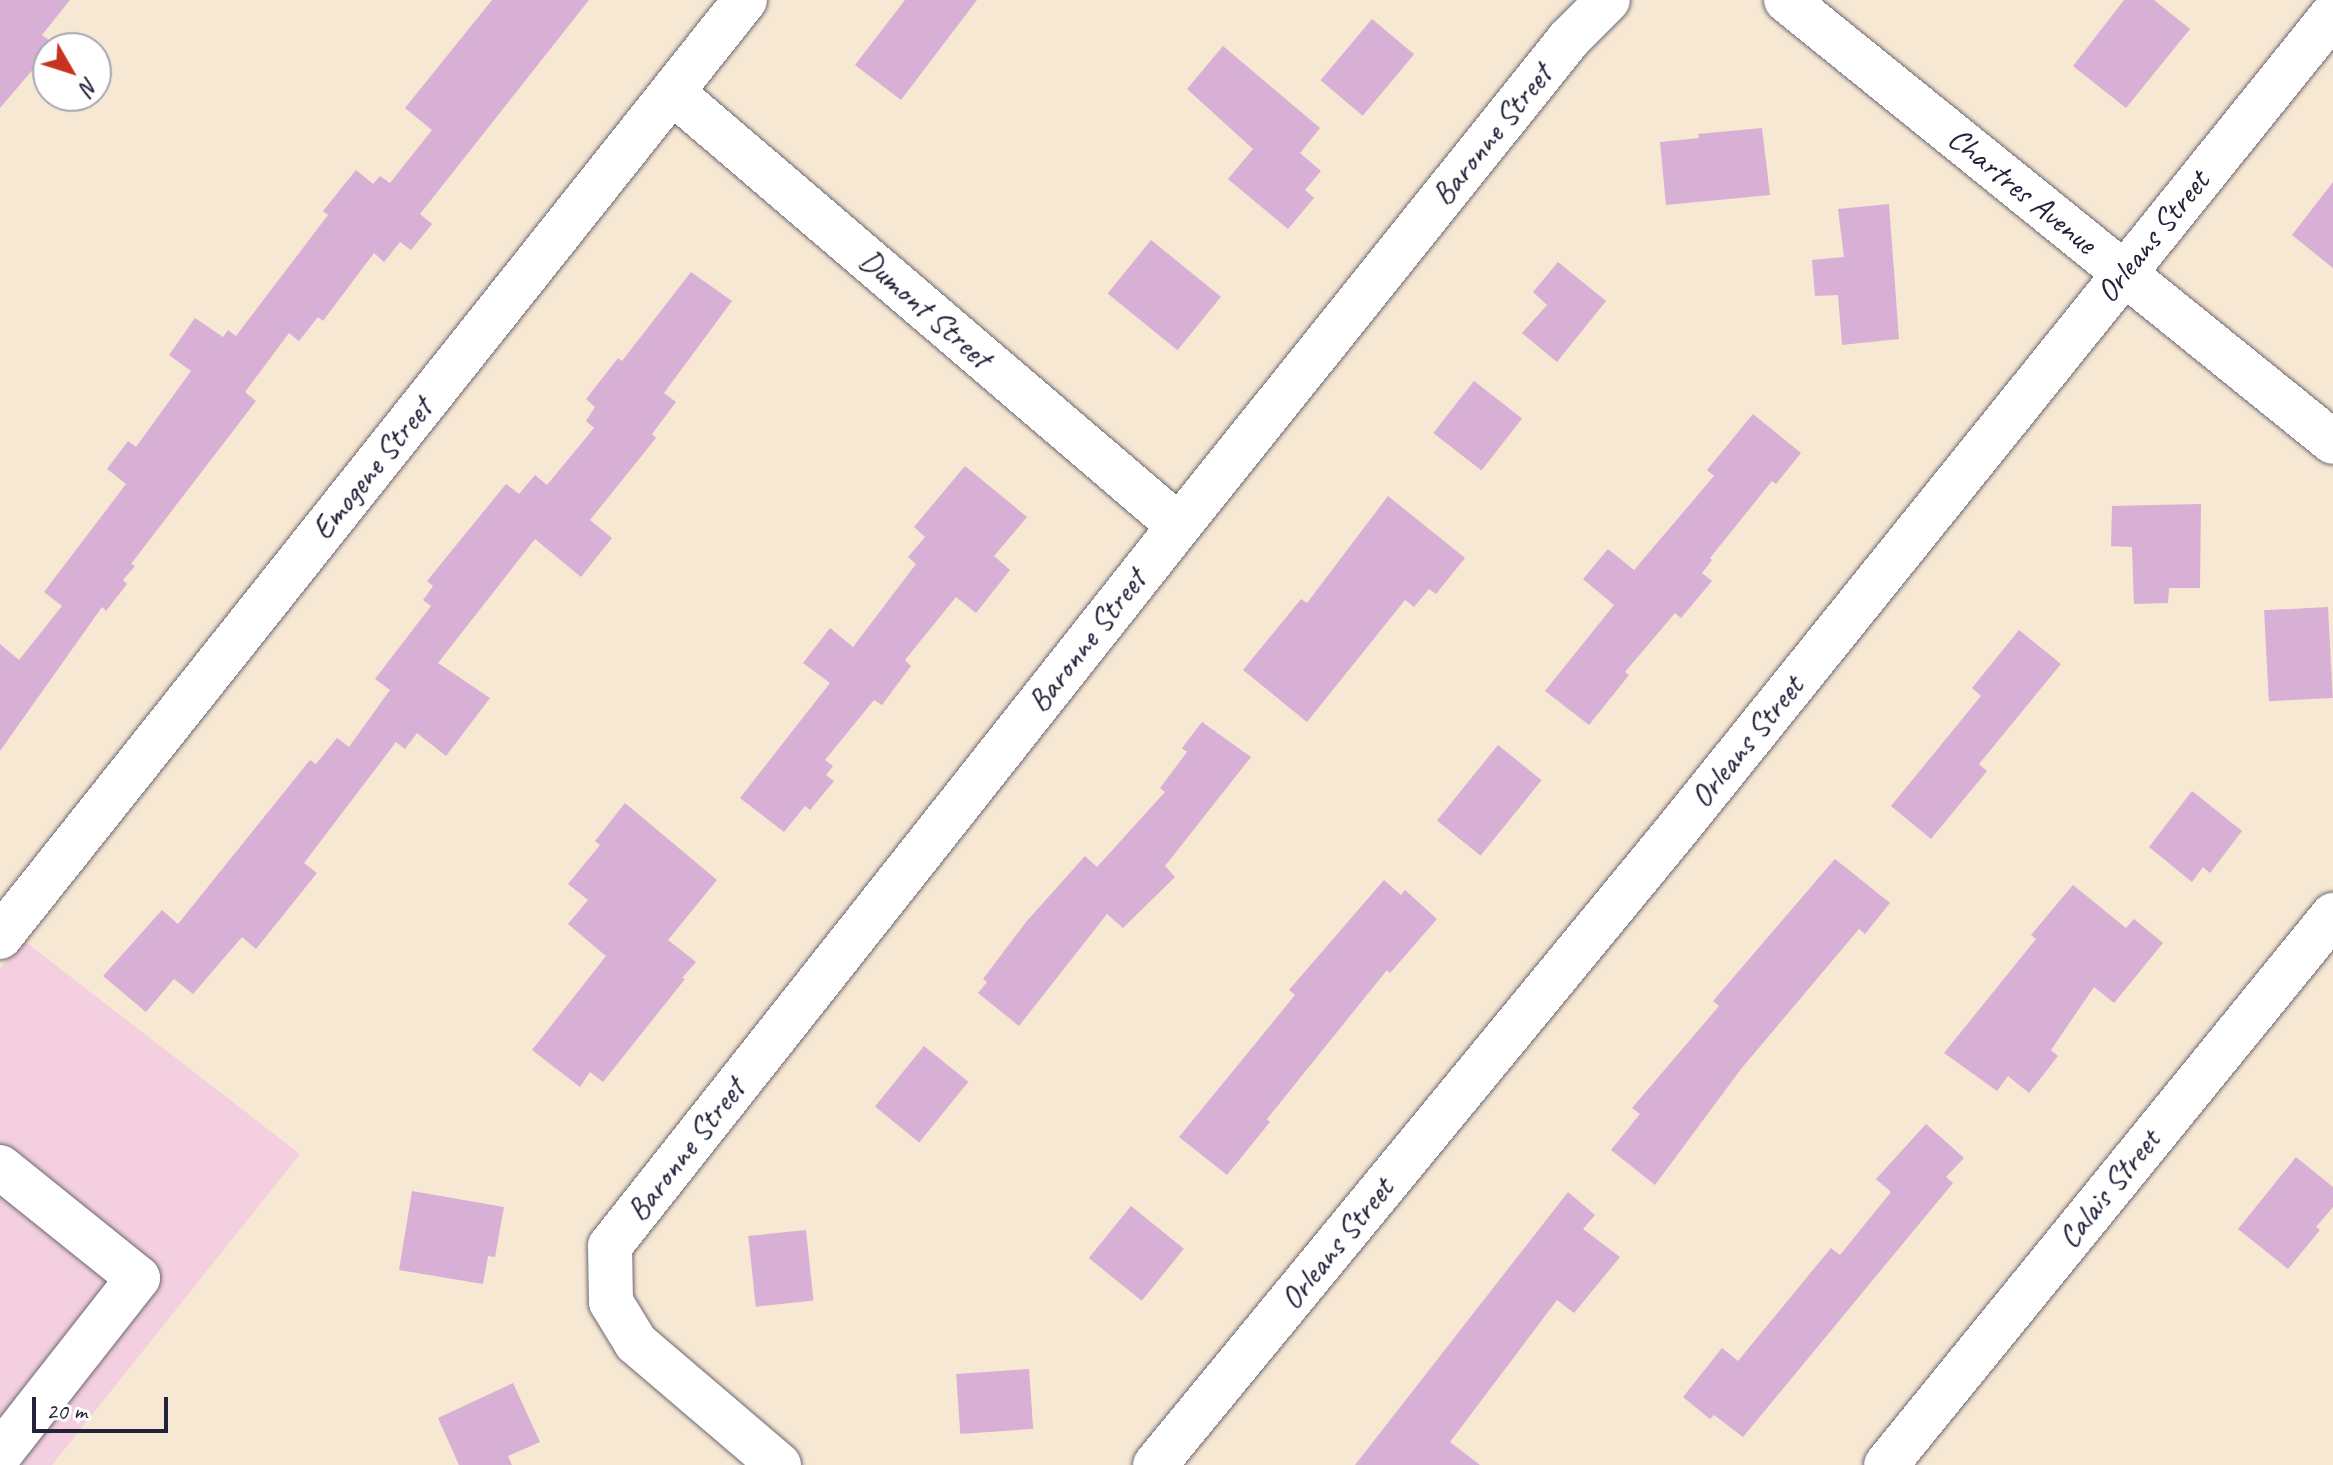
<!DOCTYPE html>
<style>
body{margin:0}
#map{position:relative;width:2333px;height:1465px;overflow:hidden;background:#f7e8d4;font-family:Caveat,sans-serif}
div>[style]{position:absolute}
[style*='--x']{left:calc(var(--x)*1px);top:calc(var(--y)*1px);width:calc(var(--w)*1px);rotate:calc(var(--a)*1deg)}
.built>*{inset:0;background:#f3cfe0}
.building>*{inset:0;background:#d8afd5;transform-origin:0 0}
.roads{filter:drop-shadow(0 0 2px #6d6771) drop-shadow(0 0 2px #6d6771)}
.minor>*{height:44px;margin:-22px;padding:0 22px;transform-origin:22px;border-radius:22px;background:#fff}
span{translate:-50% -50%;white-space:nowrap;text-align:center;line-height:1.15;-webkit-text-stroke:6px #fff;paint-order:stroke}
.street-label{font-size:32px;color:#22223b}
.north{position:absolute;left:32px;top:32px;width:80px;height:80px;box-sizing:border-box;background:#fff;border:2px solid #a7a7b1;border-radius:50%;rotate:129deg;font-size:22px;font-weight:700;line-height:32px;text-align:center;color:#22223b}
.north::after{content:'';display:block;margin:auto;width:28px;height:36px;background:#c8321e;clip-path:polygon(50% 0,100% 100%,50% 72%,0 100%)}
.scale{position:absolute;left:32px;top:1397px;width:136px;height:36px;box-sizing:border-box;border:4px solid #22223b;border-top:0;padding-left:10px;font-size:24px;line-height:28px;white-space:nowrap;color:#22223b;-webkit-text-stroke:6px #fff;paint-order:stroke}
</style>
<div id="map">
<div class="built">
<div style="clip-path:polygon(23px 940px,300px 1154px,52px 1465px,0 1465px,0 969px)"></div>
</div>
<div class="building">
<div style="clip-path:polygon(0 0,70px 0,42px 35px,55px 45px,48px 48px,48px 52px,0 108px)"></div>
<div style="clip-path:polygon(492px 0,589px 0,420px 214px,432px 224px,411px 250px,400px 242px,384px 262px,374px 253px,323px 321px,318px 317px,299px 341px,289px 333px,245px 392px,256px 401px,131px 564px,135px 566px,123px 580px,127px 584px,106px 611px,102px 607px,0 751px,0 644px,19px 660px,62px 606px,44px 592px,126px 484px,107px 469px,128px 441px,136px 447px,191px 371px,169px 355px,195px 318px,223px 337px,228px 330px,236px 336px,328px 215px,323px 211px,356px 170px,373px 184px,380px 176px,390px 183px,432px 130px,405px 108px)"></div>
<div style="clip-path:polygon(905px 0,977px 0,901px 100px,855px 65px)"></div>
<div style="clip-path:polygon(2124px 0,2154px 0,2190px 29px,2126px 108px,2073px 66px)"></div>
<div style="left:1372px;top:19px;width:55px;height:80px;rotate:40deg"></div>
<div style="clip-path:polygon(1223px 46px,1320px 128px,1300px 153px,1321px 171px,1305px 190px,1314px 198px,1288px 229px,1228px 179px,1253px 149px,1187px 89px)"></div>
<div style="clip-path:polygon(1762px 128px,1770px 195px,1666px 205px,1660px 142px,1699px 138px,1698px 134px)"></div>
<div style="clip-path:polygon(2333px 182px,2333px 268px,2292px 235px)"></div>
<div style="clip-path:polygon(1889px 204px,1899px 339px,1842px 345px,1838px 295px,1815px 296px,1812px 260px,1844px 257px,1838px 209px)"></div>
<div style="left:1151px;top:240px;width:90px;height:69px;rotate:39deg"></div>
<div style="clip-path:polygon(1558px 262px,1606px 301px,1557px 362px,1522px 333px,1547px 305px,1533px 292px)"></div>
<div style="clip-path:polygon(691px 272px,732px 301px,664px 393px,676px 402px,652px 434px,656px 438px,590px 520px,612px 538px,581px 577px,535px 539px,438px 663px,490px 698px,446px 756px,417px 733px,405px 749px,396px 742px,304px 863px,317px 873px,256px 949px,242px 937px,193px 994px,174px 979px,146px 1012px,103px 976px,162px 910px,178px 924px,310px 760px,316px 764px,337px 738px,349px 747px,390px 690px,375px 679px,431px 606px,423px 600px,433px 586px,427px 581px,506px 484px,519px 494px,535px 475px,547px 485px,594px 428px,586px 421px,595px 407px,586px 399px,618px 358px,622px 361px)"></div>
<div style="left:1474px;top:381px;width:61px;height:66px;rotate:38deg"></div>
<div style="clip-path:polygon(1753px 414px,1801px 453px,1776px 484px,1772px 481px,1710px 558px,1712px 560px,1702px 573px,1712px 581px,1681px 618px,1675px 613px,1625px 672px,1629px 675px,1589px 725px,1545px 691px,1614px 605px,1583px 579px,1608px 549px,1634px 570px,1714px 476px,1707px 470px)"></div>
<div style="clip-path:polygon(965px 466px,1027px 517px,994px 556px,1010px 570px,976px 613px,956px 597px,905px 660px,911px 666px,882px 705px,874px 700px,825px 760px,833px 766px,826px 775px,834px 781px,810px 810px,805px 806px,784px 832px,740px 798px,830px 683px,803px 663px,830px 628px,853px 647px,916px 564px,908px 557px,925px 537px,914px 527px)"></div>
<div style="clip-path:polygon(1388px 496px,1465px 558px,1436px 594px,1429px 589px,1414px 607px,1405px 600px,1307px 722px,1243px 670px,1301px 599px,1307px 603px)"></div>
<div style="clip-path:polygon(2201px 504px,2200px 588px,2169px 588px,2168px 603px,2134px 604px,2132px 547px,2111px 546px,2112px 506px)"></div>
<div style="left:2328px;top:607px;width:91px;height:64px;rotate:87deg"></div>
<div style="clip-path:polygon(2019px 630px,2061px 664px,1979px 764px,1987px 771px,1931px 839px,1891px 806px,1981px 696px,1972px 688px)"></div>
<div style="clip-path:polygon(1202px 722px,1251px 757px,1165px 866px,1175px 877px,1123px 928px,1107px 914px,1019px 1026px,978px 993px,987px 982px,983px 979px,1026px 922px,1085px 856px,1097px 867px,1165px 792px,1160px 788px,1187px 752px,1182px 748px)"></div>
<div style="left:1498px;top:745px;width:56px;height:97px;rotate:39deg"></div>
<div style="clip-path:polygon(2192px 791px,2242px 831px,2210px 873px,2203px 867px,2192px 882px,2149px 847px)"></div>
<div style="clip-path:polygon(625px 803px,717px 880px,668px 940px,696px 962px,682px 978px,685px 979px,603px 1082px,590px 1072px,580px 1087px,532px 1050px,606px 956px,568px 924px,588px 900px,568px 884px,600px 845px,595px 841px)"></div>
<div style="clip-path:polygon(1835px 859px,1890px 903px,1865px 934px,1859px 929px,1741px 1069px,1655px 1185px,1611px 1150px,1640px 1114px,1632px 1108px,1719px 1006px,1713px 1001px)"></div>
<div style="clip-path:polygon(1384px 880px,1401px 895px,1405px 890px,1437px 919px,1390px 973px,1387px 970px,1267px 1119px,1270px 1122px,1227px 1175px,1179px 1137px,1295px 995px,1289px 990px)"></div>
<div style="clip-path:polygon(2073px 885px,2126px 928px,2134px 919px,2163px 943px,2114px 1003px,2094px 987px,2051px 1050px,2058px 1056px,2029px 1093px,2008px 1076px,1997px 1091px,1944px 1053px,2036px 939px,2031px 935px)"></div>
<div style="left:924px;top:1046px;width:57px;height:78px;rotate:39deg"></div>
<div style="clip-path:polygon(1926px 1124px,1964px 1158px,1946px 1177px,1953px 1183px,1743px 1437px,1714px 1415px,1710px 1419px,1683px 1397px,1722px 1348px,1738px 1361px,1831px 1248px,1840px 1255px,1891px 1192px,1876px 1179px)"></div>
<div style="clip-path:polygon(2296px 1157px,2333px 1187px,2333px 1207px,2316px 1227px,2320px 1230px,2288px 1269px,2238px 1229px)"></div>
<div style="clip-path:polygon(412px 1191px,504px 1207px,495px 1257px,488px 1256px,483px 1284px,399px 1270px)"></div>
<div style="clip-path:polygon(1568px 1192px,1595px 1215px,1583px 1229px,1620px 1257px,1574px 1313px,1557px 1300px,1450px 1442px,1480px 1465px,1355px 1465px)"></div>
<div style="left:1131px;top:1206px;width:68px;height:67px;rotate:39deg"></div>
<div style="left:806px;top:1230px;width:71px;height:58px;rotate:84deg"></div>
<div style="left:1029px;top:1369px;width:60px;height:73px;rotate:86deg"></div>
<div style="clip-path:polygon(513px 1383px,540px 1442px,508px 1456px,512px 1465px,459px 1465px,438px 1418px)"></div>
</div>
<div class="roads">
<div class="minor">
<div style="--x:1786;--y:0;--w:703;--a:38.94"></div>
<div style="--x:672;--y:92;--w:667;--a:40.56"></div>
<div style="--x:0;--y:937;--w:1197;--a:-51.51"></div>
<div style="--x:0;--y:1167;--w:177;--a:38.8"></div>
<div style="--x:138;--y:1278;--w:224;--a:128.1"></div>
<div style="--x:779;--y:1465;--w:188;--a:-139.5"></div>
<div style="--x:636;--y:1343;--w:48;--a:-121.4"></div>
<div style="--x:611;--y:1302;--w:56;--a:-91"></div>
<div style="--x:610;--y:1246;--w:918;--a:-51.68"></div>
<div style="--x:1179;--y:526;--w:624;--a:-51.31"></div>
<div style="--x:1569;--y:39;--w:55;--a:-45"></div>
<div style="--x:1155;--y:1465;--w:827;--a:-50.59"></div>
<div style="--x:1680;--y:826;--w:1042;--a:-51.19"></div>
<div style="--x:1886;--y:1465;--w:709;--a:-50.9"></div>
</div>
</div>
<div class="street-label">
<span style="left:1492px;top:135px;rotate:-51deg">Baronne Street</span>
<span style="left:2022px;top:191px;rotate:39deg">Chartres Avenue</span>
<span style="left:2153px;top:237px;rotate:-51deg">Orleans Street</span>
<span style="left:925px;top:309px;rotate:41deg">Dumont Street</span>
<span style="left:372px;top:469px;rotate:-51deg">Emogene Street</span>
<span style="left:1087px;top:641px;rotate:-52deg">Baronne Street</span>
<span style="left:1747px;top:742px;rotate:-51deg">Orleans Street</span>
<span style="left:686px;top:1150px;rotate:-52deg">Baronne Street</span>
<span style="left:2109px;top:1189px;rotate:-51deg">Calais Street</span>
<span style="left:1337px;top:1244px;rotate:-51deg">Orleans Street</span>
</div>
<div class="north">N</div>
<div class="scale">20 m</div>
</div>
